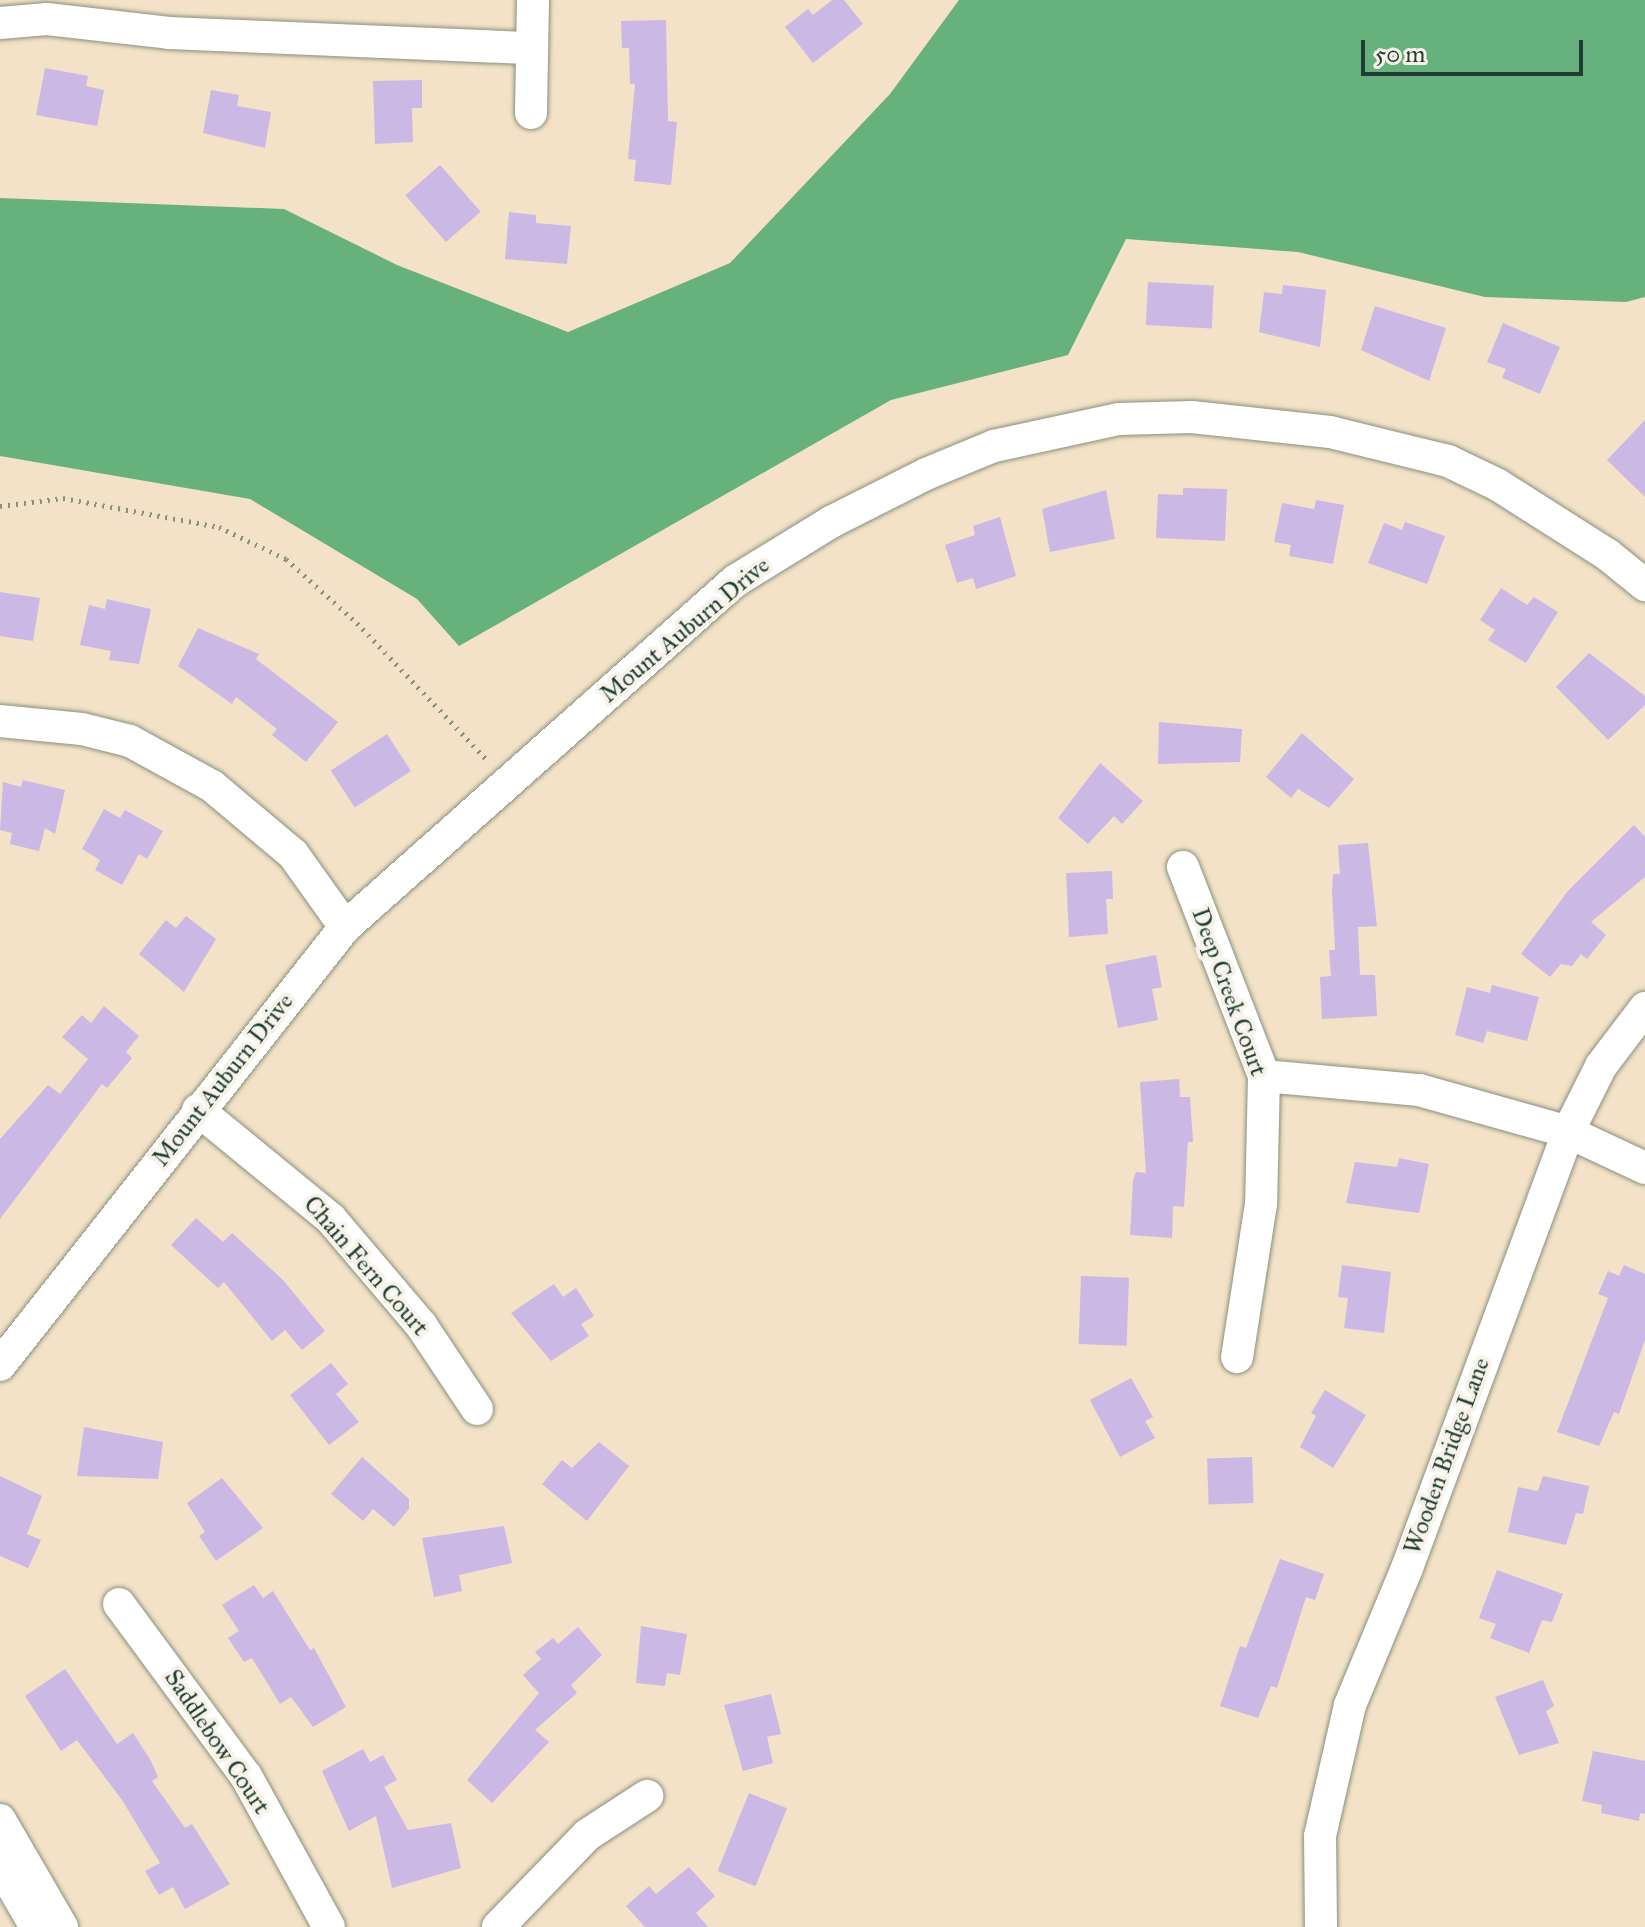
<!DOCTYPE html>
<style>
body{margin:0}
#map{position:relative;width:1645px;height:1927px;overflow:hidden;background:#f3e2c7;font-family:"IM FELL Great Primer",serif}
div>[style]{position:absolute}
[style*='--x']{left:calc(var(--x)*1px);top:calc(var(--y)*1px);width:calc(var(--w)*1px);rotate:calc(var(--a)*1deg)}
.forest>*{inset:0;background:#67b27c}
.building>*{inset:0;background:#cbb8e5;transform-origin:0 0}
.path>*{height:5px;margin-top:-2.5px;transform-origin:0;background:repeating-linear-gradient(90deg,#89907e 0 2px,transparent 0 8px)}
.roads{filter:drop-shadow(0 0 2px #89907e) drop-shadow(0 0 2px #89907e)}
.minor>*{height:32px;margin:-16px;padding:0 16px;transform-origin:16px;border-radius:16px;background:#fff}
span{translate:-50% -50%;white-space:nowrap;text-align:center;line-height:1.15;-webkit-text-stroke:8px #f7f3e8;paint-order:stroke}
.street-label{font-size:24px;color:#1f3d34}
.scale{position:absolute;left:1361px;top:40px;width:222px;height:36px;box-sizing:border-box;border:4px solid #1f3d34;border-top:0;padding-left:10px;font-size:24px;line-height:28px;white-space:nowrap;color:#1f3d34;-webkit-text-stroke:6px #f7f3e8;paint-order:stroke}
</style>
<div id="map">
<div class="forest">
<div style="clip-path:polygon(959px 0,1645px 0,1645px 297px,1626px 302px,1485px 297px,1298px 252px,1126px 239px,1068px 355px,891px 400px,459px 646px,417px 599px,250px 499px,0 456px,0 198px,284px 209px,397px 265px,568px 332px,730px 263px,890px 94px)"></div>
</div>
<div class="building">
<div style="clip-path:polygon(832px 0,844px 0,863px 24px,813px 63px,785px 27px,808px 9px,813px 15px)"></div>
<div style="clip-path:polygon(666px 20px,668px 121px,677px 122px,671px 185px,634px 181px,636px 160px,628px 159px,635px 84px,630px 84px,629px 48px,622px 48px,621px 21px)"></div>
<div style="clip-path:polygon(45px 68px,88px 76px,86px 86px,104px 90px,97px 126px,36px 115px)"></div>
<div style="clip-path:polygon(422px 80px,422px 108px,412px 108px,413px 142px,375px 144px,373px 81px)"></div>
<div style="clip-path:polygon(211px 90px,239px 95px,237px 106px,271px 112px,265px 148px,203px 133px)"></div>
<div style="left:440px;top:165px;width:62px;height:46px;rotate:49deg"></div>
<div style="clip-path:polygon(509px 212px,536px 215px,536px 223px,571px 226px,567px 264px,505px 259px)"></div>
<div style="left:1148px;top:282px;width:66px;height:43px;rotate:3deg"></div>
<div style="clip-path:polygon(1283px 285px,1326px 290px,1320px 347px,1259px 332px,1264px 292px,1282px 294px)"></div>
<div style="clip-path:polygon(1375px 306px,1446px 328px,1429px 381px,1361px 350px)"></div>
<div style="clip-path:polygon(1503px 323px,1560px 347px,1540px 394px,1502px 378px,1506px 369px,1487px 362px)"></div>
<div style="clip-path:polygon(1645px 420px,1645px 497px,1607px 460px)"></div>
<div style="clip-path:polygon(1183px 488px,1227px 489px,1225px 541px,1156px 538px,1158px 494px,1183px 495px)"></div>
<div style="clip-path:polygon(1106px 490px,1115px 539px,1050px 552px,1042px 509px)"></div>
<div style="clip-path:polygon(1316px 500px,1344px 505px,1333px 564px,1289px 556px,1291px 545px,1274px 542px,1282px 503px,1314px 509px)"></div>
<div style="clip-path:polygon(1000px 517px,1016px 576px,976px 589px,973px 578px,957px 583px,945px 545px,975px 535px,973px 526px)"></div>
<div style="clip-path:polygon(1405px 522px,1445px 536px,1427px 584px,1368px 563px,1384px 523px,1402px 530px)"></div>
<div style="clip-path:polygon(1501px 588px,1527px 605px,1534px 597px,1558px 612px,1526px 663px,1488px 640px,1495px 630px,1480px 620px)"></div>
<div style="clip-path:polygon(0 592px,40px 598px,33px 641px,0 636px)"></div>
<div style="clip-path:polygon(107px 599px,151px 609px,139px 664px,109px 660px,111px 651px,80px 645px,89px 605px,105px 609px)"></div>
<div style="clip-path:polygon(198px 628px,259px 654px,256px 659px,338px 722px,306px 762px,272px 735px,277px 729px,236px 697px,232px 704px,178px 666px)"></div>
<div style="clip-path:polygon(1589px 653px,1645px 696px,1645px 705px,1608px 740px,1556px 687px)"></div>
<div style="clip-path:polygon(1159px 722px,1242px 729px,1240px 762px,1158px 764px)"></div>
<div style="clip-path:polygon(1302px 733px,1354px 779px,1329px 808px,1298px 789px,1291px 798px,1266px 777px)"></div>
<div style="left:387px;top:734px;width:44px;height:67px;rotate:57deg"></div>
<div style="clip-path:polygon(1100px 763px,1143px 801px,1122px 824px,1114px 816px,1088px 844px,1058px 818px)"></div>
<div style="clip-path:polygon(23px 780px,65px 790px,55px 834px,45px 828px,39px 851px,10px 844px,12px 833px,0 830px,3px 782px,21px 787px)"></div>
<div style="clip-path:polygon(104px 809px,120px 818px,125px 810px,163px 831px,147px 859px,139px 854px,122px 885px,95px 870px,100px 860px,82px 849px)"></div>
<div style="clip-path:polygon(1634px 825px,1645px 837px,1645px 877px,1591px 922px,1606px 935px,1587px 959px,1581px 954px,1572px 966px,1561px 964px,1550px 977px,1521px 954px,1567px 892px)"></div>
<div style="clip-path:polygon(1368px 843px,1377px 926px,1358px 927px,1360px 975px,1375px 975px,1377px 1016px,1322px 1019px,1320px 977px,1331px 976px,1329px 950px,1335px 950px,1332px 893px,1333px 874px,1340px 874px,1338px 845px)"></div>
<div style="clip-path:polygon(1112px 871px,1113px 899px,1106px 899px,1108px 934px,1069px 937px,1066px 873px)"></div>
<div style="clip-path:polygon(186px 916px,216px 939px,184px 992px,139px 954px,166px 920px,176px 928px)"></div>
<div style="clip-path:polygon(1156px 955px,1162px 987px,1152px 989px,1158px 1020px,1118px 1028px,1105px 965px)"></div>
<div style="clip-path:polygon(1492px 985px,1539px 997px,1527px 1041px,1487px 1031px,1483px 1043px,1455px 1035px,1467px 987px,1490px 993px)"></div>
<div style="clip-path:polygon(104px 1006px,139px 1036px,126px 1052px,132px 1058px,107px 1088px,102px 1084px,0 1219px,0 1139px,48px 1085px,60px 1094px,88px 1059px,62px 1037px,82px 1015px,91px 1023px)"></div>
<div style="clip-path:polygon(1179px 1079px,1180px 1097px,1190px 1097px,1193px 1142px,1188px 1142px,1184px 1207px,1173px 1206px,1172px 1238px,1130px 1235px,1133px 1180px,1136px 1172px,1146px 1173px,1140px 1082px)"></div>
<div style="clip-path:polygon(1399px 1158px,1429px 1164px,1419px 1213px,1346px 1203px,1355px 1162px,1397px 1167px)"></div>
<div style="clip-path:polygon(196px 1218px,223px 1242px,232px 1233px,283px 1280px,325px 1331px,302px 1350px,285px 1330px,272px 1341px,224px 1282px,218px 1288px,171px 1245px)"></div>
<div style="clip-path:polygon(1342px 1265px,1391px 1272px,1384px 1333px,1344px 1328px,1348px 1298px,1338px 1297px)"></div>
<div style="clip-path:polygon(1624px 1265px,1645px 1274px,1645px 1340px,1619px 1414px,1614px 1412px,1599px 1446px,1557px 1432px,1608px 1298px,1598px 1294px,1608px 1271px,1619px 1276px)"></div>
<div style="left:1081px;top:1276px;width:48px;height:68px;rotate:2deg"></div>
<div style="clip-path:polygon(554px 1284px,563px 1297px,576px 1288px,594px 1316px,581px 1324px,589px 1336px,551px 1361px,511px 1313px)"></div>
<div style="clip-path:polygon(331px 1363px,348px 1384px,336px 1394px,359px 1422px,329px 1445px,290px 1395px)"></div>
<div style="clip-path:polygon(1131px 1378px,1153px 1417px,1145px 1421px,1155px 1438px,1120px 1457px,1090px 1400px)"></div>
<div style="clip-path:polygon(1325px 1390px,1366px 1415px,1333px 1468px,1300px 1447px,1316px 1416px,1311px 1413px)"></div>
<div style="clip-path:polygon(84px 1427px,163px 1442px,158px 1479px,77px 1476px)"></div>
<div style="clip-path:polygon(599px 1442px,629px 1466px,587px 1521px,542px 1484px,562px 1460px,572px 1468px)"></div>
<div style="clip-path:polygon(362px 1457px,409px 1499px,409px 1509px,394px 1527px,373px 1509px,363px 1521px,331px 1494px)"></div>
<div style="left:1252px;top:1457px;width:46px;height:45px;rotate:88deg"></div>
<div style="clip-path:polygon(0 1476px,42px 1496px,27px 1534px,41px 1540px,28px 1568px,0 1556px)"></div>
<div style="clip-path:polygon(1543px 1476px,1589px 1486px,1583px 1514px,1576px 1513px,1566px 1545px,1508px 1532px,1518px 1487px,1538px 1491px)"></div>
<div style="clip-path:polygon(222px 1478px,263px 1528px,216px 1561px,199px 1536px,205px 1532px,187px 1503px)"></div>
<div style="clip-path:polygon(504px 1526px,512px 1563px,459px 1575px,462px 1591px,434px 1597px,422px 1538px)"></div>
<div style="clip-path:polygon(1280px 1559px,1324px 1574px,1315px 1600px,1306px 1597px,1277px 1688px,1271px 1686px,1258px 1718px,1220px 1706px,1240px 1646px,1246px 1648px)"></div>
<div style="clip-path:polygon(1497px 1570px,1563px 1594px,1552px 1622px,1542px 1620px,1529px 1653px,1490px 1638px,1496px 1624px,1479px 1618px)"></div>
<div style="clip-path:polygon(254px 1585px,263px 1598px,273px 1591px,310px 1650px,314px 1648px,346px 1707px,313px 1727px,291px 1697px,280px 1704px,252px 1658px,244px 1662px,228px 1638px,239px 1631px,222px 1605px)"></div>
<div style="clip-path:polygon(641px 1626px,687px 1634px,680px 1675px,667px 1673px,665px 1686px,636px 1683px)"></div>
<div style="clip-path:polygon(578px 1627px,602px 1655px,571px 1685px,577px 1693px,535px 1730px,549px 1742px,492px 1803px,467px 1780px,539px 1693px,523px 1675px,541px 1659px,535px 1652px,553px 1638px,558px 1644px)"></div>
<div style="clip-path:polygon(65px 1669px,117px 1744px,133px 1733px,151px 1761px,158px 1777px,152px 1781px,185px 1828px,192px 1824px,230px 1884px,185px 1909px,173px 1887px,159px 1895px,145px 1871px,160px 1863px,122px 1800px,77px 1740px,61px 1751px,25px 1696px)"></div>
<div style="clip-path:polygon(1543px 1680px,1554px 1706px,1546px 1711px,1559px 1743px,1519px 1755px,1495px 1697px)"></div>
<div style="clip-path:polygon(771px 1694px,781px 1734px,767px 1737px,773px 1763px,743px 1771px,724px 1705px)"></div>
<div style="clip-path:polygon(363px 1749px,370px 1762px,383px 1755px,397px 1780px,384px 1787px,408px 1830px,451px 1823px,461px 1868px,392px 1888px,376px 1816px,349px 1831px,322px 1771px)"></div>
<div style="clip-path:polygon(1593px 1751px,1645px 1761px,1645px 1814px,1640px 1813px,1639px 1821px,1601px 1813px,1602px 1805px,1582px 1801px)"></div>
<div style="left:749px;top:1793px;width:41px;height:84px;rotate:22deg"></div>
<div style="clip-path:polygon(689px 1867px,715px 1896px,696px 1913px,708px 1927px,645px 1927px,626px 1906px,649px 1886px,656px 1894px)"></div>
</div>
<div class="path">
<div style="--x:0;--y:506;--w:64;--a:-7.2"></div>
<div style="--x:63;--y:498;--w:159;--a:10.5"></div>
<div style="--x:219;--y:527;--w:74;--a:25.5"></div>
<div style="--x:286;--y:559;--w:96;--a:42"></div>
<div style="--x:357;--y:623;--w:190;--a:46.5"></div>
</div>
<div class="roads">
<div class="minor">
<div style="--x:0;--y:23;--w:47;--a:-4.9"></div>
<div style="--x:47;--y:19;--w:123;--a:6.5"></div>
<div style="--x:169;--y:33;--w:363;--a:2.4"></div>
<div style="--x:531;--y:113;--w:113;--a:-89"></div>
<div style="--x:0;--y:721;--w:82;--a:5.6"></div>
<div style="--x:82;--y:729;--w:49;--a:14"></div>
<div style="--x:130;--y:741;--w:94;--a:28.8"></div>
<div style="--x:212;--y:786;--w:106;--a:40"></div>
<div style="--x:293;--y:854;--w:90;--a:54.5"></div>
<div style="--x:1183;--y:867;--w:224;--a:68.8"></div>
<div style="--x:1264;--y:1076;--w:128;--a:91.3"></div>
<div style="--x:1261;--y:1204;--w:155;--a:98.9"></div>
<div style="--x:1264;--y:1076;--w:156;--a:5.2"></div>
<div style="--x:1419;--y:1090;--w:155;--a:15.7"></div>
<div style="--x:1568;--y:1132;--w:85;--a:25.1"></div>
<div style="--x:198;--y:1110;--w:172;--a:39.3"></div>
<div style="--x:331;--y:1219;--w:139;--a:49.7"></div>
<div style="--x:421;--y:1325;--w:101;--a:56.3"></div>
<div style="--x:0;--y:1365;--w:558;--a:-51.77"></div>
<div style="--x:345;--y:927;--w:521;--a:-41.58"></div>
<div style="--x:735;--y:581;--w:113;--a:-31.6"></div>
<div style="--x:831;--y:522;--w:106;--a:-26.8"></div>
<div style="--x:926;--y:474;--w:74;--a:-22.4"></div>
<div style="--x:994;--y:446;--w:128;--a:-12.2"></div>
<div style="--x:1119;--y:419;--w:73;--a:-1.6"></div>
<div style="--x:1192;--y:417;--w:139;--a:6.2"></div>
<div style="--x:1330;--y:432;--w:122;--a:13.8"></div>
<div style="--x:1448;--y:461;--w:55;--a:25.6"></div>
<div style="--x:1498;--y:485;--w:130;--a:32.5"></div>
<div style="--x:1608;--y:555;--w:48;--a:39"></div>
<div style="--x:119;--y:1604;--w:214;--a:53.6"></div>
<div style="--x:246;--y:1776;--w:172;--a:61.2"></div>
<div style="--x:0;--y:1820;--w:124;--a:59.9"></div>
<div style="--x:0;--y:1865;--w:72;--a:59.9"></div>
<div style="--x:498;--y:1927;--w:128;--a:-45.9"></div>
<div style="--x:587;--y:1835;--w:72;--a:-33"></div>
<div style="--x:1321;--y:1927;--w:91;--a:-90.6"></div>
<div style="--x:1320;--y:1836;--w:134;--a:-77.1"></div>
<div style="--x:1350;--y:1705;--w:148;--a:-67.4"></div>
<div style="--x:1407;--y:1568;--w:465;--a:-69.7"></div>
<div style="--x:1568;--y:1132;--w:74;--a:-63.4"></div>
<div style="--x:1601;--y:1066;--w:73;--a:-52.8"></div>
</div>
</div>
<div class="street-label">
<span style="left:685px;top:630px;rotate:-40deg">Mount Auburn Drive</span>
<span style="left:1229px;top:992px;rotate:70deg">Deep Creek Court</span>
<span style="left:223px;top:1080px;rotate:-52deg">Mount Auburn Drive</span>
<span style="left:366px;top:1266px;rotate:49deg">Chain Fern Court</span>
<span style="left:1447px;top:1456px;rotate:-70deg">Wooden Bridge Lane</span>
<span style="left:217px;top:1742px;rotate:56deg">Saddlebow Court</span>
</div>
<div class="scale">50 m</div>
</div>
